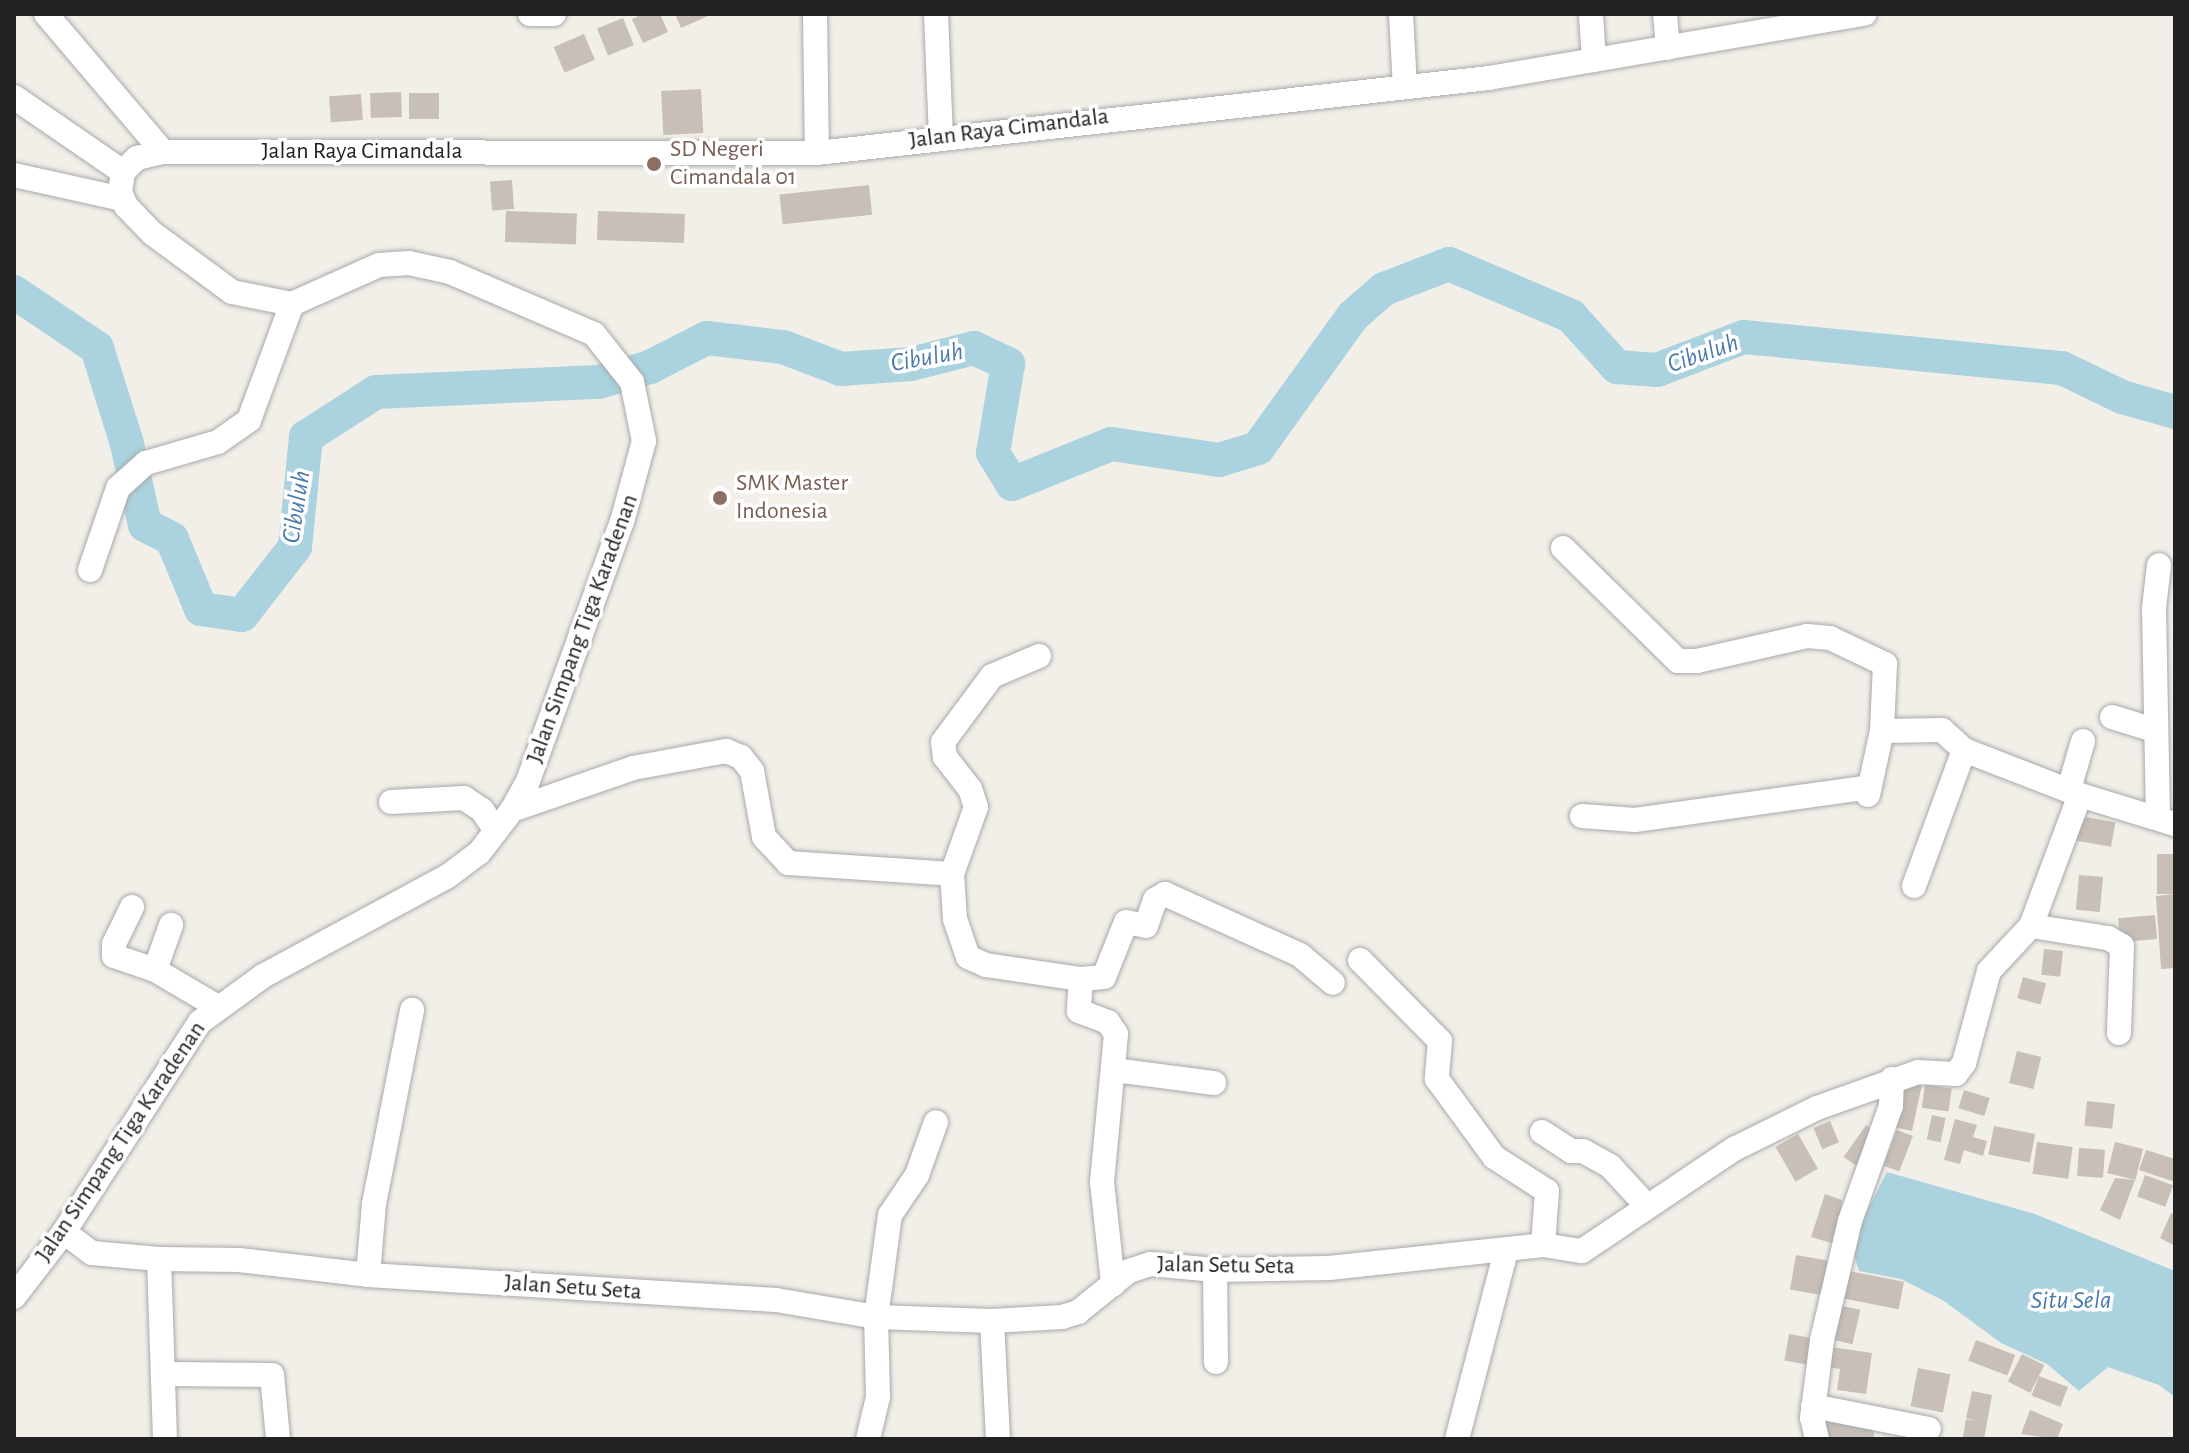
<!DOCTYPE html>
<style>
body{margin:0}
#map{position:relative;width:2189px;height:1453px;overflow:hidden;background:#f2efe9;font-family:"Alegreya Sans",sans-serif}
div>[style]{position:absolute}
[style*='--x']{left:calc(var(--x)*1px);top:calc(var(--y)*1px);width:calc(var(--w)*1px);rotate:calc(var(--a)*1deg)}
.water>*{inset:0;background:#aad3df}
.river>*{height:34px;margin:-17px;padding:0 17px;transform-origin:17px;border-radius:17px;background:#aad3df}
.building>*{inset:0;background:#c7bfb8;transform-origin:0 0}
.roads{filter:drop-shadow(0 0 2px #a9a9a9) drop-shadow(0 0 2px #a9a9a9)}
.minor>*{height:24px;margin:-12px;padding:0 12px;transform-origin:12px;border-radius:12px;background:#fff}
.dots>*{width:22px;height:22px;translate:-50% -50%;box-sizing:border-box;border:4px solid #fff;border-radius:50%}
span{translate:-50% -50%;white-space:nowrap;text-align:center;line-height:1.15;-webkit-text-stroke:7px #fff;paint-order:stroke}
.street-label{font-size:24px;color:#222}
.education-label{font-size:24px;color:#785e54}
.left{translate:0 -50%;text-align:left}
.water-label{font-size:26px;color:#4a7aab;font-style:italic}
.frame{position:absolute;inset:0;border:16px solid #222;pointer-events:none}
</style>
<div id="map">
<div class="water">
<div style="clip-path:polygon(1887px 1172px,2035px 1214px,2175px 1271px,2175px 1397px,2159px 1385px,2108px 1367px,2079px 1391px,2047px 1364px,2001px 1343px,1944px 1301px,1901px 1279px,1859px 1271px,1853px 1253px,1861px 1223px)"></div>
</div>
<div class="river">
<div style="--x:14;--y:292;--w:100;--a:34"></div>
<div style="--x:97;--y:348;--w:101;--a:72.6"></div>
<div style="--x:127;--y:444;--w:83;--a:77.5"></div>
<div style="--x:145;--y:525;--w:30;--a:27"></div>
<div style="--x:172;--y:539;--w:76;--a:67.5"></div>
<div style="--x:201;--y:609;--w:41;--a:8.3"></div>
<div style="--x:242;--y:615;--w:86;--a:-52.1"></div>
<div style="--x:295;--y:547;--w:111;--a:-84.3"></div>
<div style="--x:306;--y:437;--w:83;--a:-32.7"></div>
<div style="--x:376;--y:392;--w:223;--a:-2.6"></div>
<div style="--x:599;--y:382;--w:53;--a:-16.4"></div>
<div style="--x:650;--y:367;--w:64;--a:-27"></div>
<div style="--x:707;--y:338;--w:77;--a:6.8"></div>
<div style="--x:783;--y:347;--w:62;--a:20.8"></div>
<div style="--x:841;--y:369;--w:70;--a:-4.1"></div>
<div style="--x:911;--y:364;--w:65;--a:-14.3"></div>
<div style="--x:974;--y:348;--w:38;--a:25"></div>
<div style="--x:1008;--y:364;--w:90;--a:99.6"></div>
<div style="--x:993;--y:453;--w:36;--a:58"></div>
<div style="--x:1012;--y:484;--w:107;--a:-22"></div>
<div style="--x:1111;--y:444;--w:109;--a:8.4"></div>
<div style="--x:1219;--y:460;--w:41;--a:-17.1"></div>
<div style="--x:1258;--y:448;--w:163;--a:-54.3"></div>
<div style="--x:1353;--y:316;--w:41;--a:-41.1"></div>
<div style="--x:1384;--y:289;--w:70;--a:-21"></div>
<div style="--x:1449;--y:264;--w:133;--a:23.1"></div>
<div style="--x:1571;--y:316;--w:69;--a:48"></div>
<div style="--x:1617;--y:367;--w:40;--a:4.3"></div>
<div style="--x:1657;--y:370;--w:93;--a:-20.8"></div>
<div style="--x:1744;--y:337;--w:320;--a:5.6"></div>
<div style="--x:2062;--y:368;--w:67;--a:25.8"></div>
<div style="--x:2122;--y:397;--w:55;--a:15.8"></div>
</div>
<div class="building">
<div style="clip-path:polygon(643px 14px,660px 14px,668px 32px,643px 43px,632px 19px)"></div>
<div style="clip-path:polygon(675px 14px,707px 14px,708px 16px,681px 28px)"></div>
<div style="left:623px;top:18px;width:29px;height:28px;rotate:68deg"></div>
<div style="left:584px;top:34px;width:28px;height:33px;rotate:67deg"></div>
<div style="left:701px;top:89px;width:44px;height:40px;rotate:87deg"></div>
<div style="left:401px;top:92px;width:25px;height:31px;rotate:88deg"></div>
<div style="left:409px;top:93px;width:30px;height:26px"></div>
<div style="left:361px;top:94px;width:26px;height:32px;rotate:86deg"></div>
<div style="left:512px;top:180px;width:29px;height:22px;rotate:86deg"></div>
<div style="left:869px;top:185px;width:30px;height:90px;rotate:84deg"></div>
<div style="left:506px;top:211px;width:71px;height:31px;rotate:2deg"></div>
<div style="left:598px;top:211px;width:87px;height:29px;rotate:2deg"></div>
<div style="left:2080px;top:816px;width:36px;height:25px;rotate:10deg"></div>
<div style="left:2157px;top:854px;width:18px;height:40px"></div>
<div style="left:2079px;top:875px;width:24px;height:35px;rotate:5deg"></div>
<div style="clip-path:polygon(2175px 894px,2175px 968px,2161px 969px,2156px 896px)"></div>
<div style="left:2155px;top:915px;width:24px;height:37px;rotate:85deg"></div>
<div style="left:2044px;top:949px;width:19px;height:26px;rotate:6deg"></div>
<div style="left:2023px;top:977px;width:24px;height:22px;rotate:15deg"></div>
<div style="left:2017px;top:1051px;width:25px;height:33px;rotate:14deg"></div>
<div style="left:1903px;top:1082px;width:19px;height:46px;rotate:12deg"></div>
<div style="left:1925px;top:1085px;width:27px;height:23px;rotate:8deg"></div>
<div style="left:1964px;top:1090px;width:27px;height:19px;rotate:17deg"></div>
<div style="left:2087px;top:1101px;width:28px;height:25px;rotate:6deg"></div>
<div style="left:1932px;top:1115px;width:14px;height:25px;rotate:12deg"></div>
<div style="clip-path:polygon(1955px 1119px,1977px 1125px,1973px 1137px,1987px 1141px,1983px 1156px,1964px 1150px,1960px 1164px,1944px 1160px)"></div>
<div style="left:1830px;top:1121px;width:23px;height:18px;rotate:67deg"></div>
<div style="left:1866px;top:1125px;width:16px;height:39px;rotate:35deg"></div>
<div style="left:1994px;top:1126px;width:42px;height:29px;rotate:11deg"></div>
<div style="left:1897px;top:1130px;width:17px;height:38px;rotate:21deg"></div>
<div style="left:1798px;top:1134px;width:40px;height:26px;rotate:60deg"></div>
<div style="left:2037px;top:1142px;width:36px;height:32px;rotate:8deg"></div>
<div style="left:2115px;top:1142px;width:29px;height:32px;rotate:14deg"></div>
<div style="left:2079px;top:1148px;width:26px;height:28px;rotate:4deg"></div>
<div style="clip-path:polygon(2146px 1150px,2175px 1159px,2175px 1182px,2139px 1170px)"></div>
<div style="left:2145px;top:1175px;width:30px;height:23px;rotate:20deg"></div>
<div style="clip-path:polygon(2115px 1178px,2135px 1180px,2120px 1220px,2100px 1210px)"></div>
<div style="clip-path:polygon(1825px 1194px,1842px 1200px,1835px 1244px,1811px 1237px)"></div>
<div style="clip-path:polygon(2171px 1213px,2175px 1215px,2175px 1246px,2160px 1238px)"></div>
<div style="left:1796px;top:1255px;width:35px;height:35px;rotate:10deg"></div>
<div style="left:1849px;top:1271px;width:56px;height:28px;rotate:11deg"></div>
<div style="left:1834px;top:1304px;width:27px;height:35px;rotate:13deg"></div>
<div style="left:1789px;top:1334px;width:23px;height:27px;rotate:10deg"></div>
<div style="left:1976px;top:1340px;width:42px;height:22px;rotate:21deg"></div>
<div style="clip-path:polygon(1831px 1347px,1872px 1353px,1866px 1394px,1837px 1390px,1840px 1369px,1828px 1367px)"></div>
<div style="left:2022px;top:1354px;width:25px;height:31px;rotate:27deg"></div>
<div style="left:1918px;top:1368px;width:33px;height:39px;rotate:11deg"></div>
<div style="left:2039px;top:1376px;width:31px;height:21px;rotate:21deg"></div>
<div style="clip-path:polygon(1972px 1391px,1992px 1395px,1984px 1439px,1963px 1437px,1966px 1419px,1977px 1421px,1966px 1418px)"></div>
<div style="clip-path:polygon(2030px 1410px,2063px 1424px,2057px 1439px,2021px 1434px)"></div>
<div style="clip-path:polygon(1823px 1416px,1873px 1419px,1874px 1439px,1821px 1439px)"></div>
</div>
<div class="roads">
<div class="minor">
<div style="--x:46;--y:14;--w:181;--a:49.7"></div>
<div style="--x:530;--y:14;--w:24;--a:0"></div>
<div style="--x:815;--y:14;--w:139;--a:89.2"></div>
<div style="--x:936;--y:14;--w:123;--a:87.7"></div>
<div style="--x:1401;--y:14;--w:73;--a:86.9"></div>
<div style="--x:1591;--y:14;--w:46;--a:86.3"></div>
<div style="--x:1665;--y:14;--w:34;--a:85"></div>
<div style="--x:14;--y:97;--w:132;--a:34.5"></div>
<div style="--x:14;--y:175;--w:111;--a:12.5"></div>
<div style="--x:1563;--y:548;--w:161;--a:44.5"></div>
<div style="--x:1678;--y:661;--w:19;--a:0"></div>
<div style="--x:1697;--y:661;--w:113;--a:-12.8"></div>
<div style="--x:1807;--y:636;--w:23;--a:5"></div>
<div style="--x:1830;--y:638;--w:61;--a:25.3"></div>
<div style="--x:1885;--y:664;--w:67;--a:92.6"></div>
<div style="--x:1882;--y:731;--w:60;--a:-1"></div>
<div style="--x:1942;--y:730;--w:30;--a:42"></div>
<div style="--x:1964;--y:750;--w:124;--a:21.2"></div>
<div style="--x:90;--y:570;--w:87;--a:-71.1"></div>
<div style="--x:118;--y:488;--w:38;--a:-42"></div>
<div style="--x:146;--y:463;--w:75;--a:-16.3"></div>
<div style="--x:218;--y:442;--w:38;--a:-35"></div>
<div style="--x:249;--y:420;--w:124;--a:-69.7"></div>
<div style="--x:2112;--y:717;--w:44;--a:17.2"></div>
<div style="--x:2069;--y:789;--w:50;--a:-73.7"></div>
<div style="--x:1868;--y:795;--w:66;--a:-77.7"></div>
<div style="--x:391;--y:802;--w:73;--a:-3.1"></div>
<div style="--x:464;--y:798;--w:22;--a:34"></div>
<div style="--x:482;--y:810;--w:25;--a:56"></div>
<div style="--x:512;--y:810;--w:128;--a:-19.1"></div>
<div style="--x:633;--y:768;--w:95;--a:-10.4"></div>
<div style="--x:726;--y:751;--w:16;--a:22"></div>
<div style="--x:741;--y:757;--w:18;--a:52"></div>
<div style="--x:752;--y:771;--w:67;--a:79.7"></div>
<div style="--x:764;--y:837;--w:35;--a:47"></div>
<div style="--x:788;--y:863;--w:164;--a:3.8"></div>
<div style="--x:952;--y:874;--w:45;--a:86.2"></div>
<div style="--x:955;--y:919;--w:40;--a:71.1"></div>
<div style="--x:968;--y:957;--w:20;--a:24"></div>
<div style="--x:986;--y:965;--w:96;--a:8.4"></div>
<div style="--x:1081;--y:979;--w:32;--a:94"></div>
<div style="--x:1079;--y:1011;--w:31;--a:21"></div>
<div style="--x:1108;--y:1022;--w:14;--a:56"></div>
<div style="--x:1116;--y:1034;--w:149;--a:95.4"></div>
<div style="--x:1102;--y:1182;--w:103;--a:83.8"></div>
<div style="--x:1582;--y:816;--w:53;--a:4.3"></div>
<div style="--x:1635;--y:820;--w:237;--a:-8"></div>
<div style="--x:2158;--y:818;--w:210;--a:-91.1"></div>
<div style="--x:2154;--y:608;--w:43;--a:-83.4"></div>
<div style="--x:952;--y:874;--w:71;--a:-70.3"></div>
<div style="--x:976;--y:807;--w:19;--a:-108"></div>
<div style="--x:970;--y:789;--w:41;--a:-128"></div>
<div style="--x:945;--y:757;--w:15;--a:-98"></div>
<div style="--x:943;--y:742;--w:82;--a:-53.4"></div>
<div style="--x:992;--y:676;--w:51;--a:-23.1"></div>
<div style="--x:1914;--y:886;--w:145;--a:-69.8"></div>
<div style="--x:132;--y:907;--w:41;--a:115.9"></div>
<div style="--x:114;--y:944;--w:12;--a:90"></div>
<div style="--x:114;--y:956;--w:43;--a:18.9"></div>
<div style="--x:155;--y:970;--w:71;--a:30.5"></div>
<div style="--x:2031;--y:926;--w:78;--a:8.9"></div>
<div style="--x:2108;--y:938;--w:16;--a:30"></div>
<div style="--x:2122;--y:946;--w:87;--a:92"></div>
<div style="--x:1360;--y:960;--w:114;--a:45.4"></div>
<div style="--x:1440;--y:1041;--w:38;--a:95"></div>
<div style="--x:1437;--y:1079;--w:97;--a:53.8"></div>
<div style="--x:1494;--y:1157;--w:63;--a:32.7"></div>
<div style="--x:1547;--y:1191;--w:54;--a:94.2"></div>
<div style="--x:155;--y:970;--w:48;--a:-70.4"></div>
<div style="--x:1081;--y:979;--w:23;--a:-5"></div>
<div style="--x:1104;--y:977;--w:59;--a:-68.2"></div>
<div style="--x:1126;--y:922;--w:20;--a:11"></div>
<div style="--x:1146;--y:926;--w:28;--a:-71"></div>
<div style="--x:1155;--y:900;--w:12;--a:-31"></div>
<div style="--x:1165;--y:894;--w:148;--a:24.3"></div>
<div style="--x:1300;--y:955;--w:43;--a:40.3"></div>
<div style="--x:1114;--y:1070;--w:101;--a:7.4"></div>
<div style="--x:1542;--y:1132;--w:35;--a:33"></div>
<div style="--x:1571;--y:1151;--w:12;--a:0"></div>
<div style="--x:1583;--y:1151;--w:31;--a:29"></div>
<div style="--x:1610;--y:1166;--w:54;--a:47.2"></div>
<div style="--x:64;--y:1232;--w:35;--a:37"></div>
<div style="--x:92;--y:1253;--w:67;--a:5.1"></div>
<div style="--x:159;--y:1259;--w:80;--a:0.7"></div>
<div style="--x:239;--y:1260;--w:130;--a:6.6"></div>
<div style="--x:368;--y:1275;--w:409;--a:3.5"></div>
<div style="--x:776;--y:1300;--w:101;--a:9.6"></div>
<div style="--x:876;--y:1317;--w:116;--a:2"></div>
<div style="--x:992;--y:1321;--w:70;--a:-3.3"></div>
<div style="--x:1062;--y:1317;--w:17;--a:-17"></div>
<div style="--x:1078;--y:1312;--w:65;--a:-38.8"></div>
<div style="--x:1129;--y:1271;--w:22;--a:-18"></div>
<div style="--x:1150;--y:1264;--w:65;--a:5.3"></div>
<div style="--x:1215;--y:1270;--w:114;--a:-1"></div>
<div style="--x:1329;--y:1268;--w:215;--a:-6.1"></div>
<div style="--x:1543;--y:1245;--w:39;--a:9"></div>
<div style="--x:1582;--y:1251;--w:183;--a:-33.9"></div>
<div style="--x:1734;--y:1149;--w:93;--a:-26.3"></div>
<div style="--x:1817;--y:1108;--w:107;--a:-19.6"></div>
<div style="--x:1918;--y:1072;--w:38;--a:3"></div>
<div style="--x:1956;--y:1074;--w:14;--a:-54"></div>
<div style="--x:1964;--y:1063;--w:95;--a:-74.8"></div>
<div style="--x:1989;--y:971;--w:62;--a:-47"></div>
<div style="--x:2031;--y:926;--w:140;--a:-69.5"></div>
<div style="--x:2080;--y:795;--w:99;--a:17"></div>
<div style="--x:159;--y:1259;--w:180;--a:88.1"></div>
<div style="--x:1215;--y:1270;--w:92;--a:89.4"></div>
<div style="--x:368;--y:1275;--w:71;--a:-85.2"></div>
<div style="--x:374;--y:1204;--w:198;--a:-78.9"></div>
<div style="--x:14;--y:1297;--w:82;--a:-52.4"></div>
<div style="--x:64;--y:1232;--w:250;--a:-57.1"></div>
<div style="--x:200;--y:1022;--w:78;--a:-36.1"></div>
<div style="--x:263;--y:976;--w:210;--a:-28.4"></div>
<div style="--x:448;--y:876;--w:39;--a:-37"></div>
<div style="--x:479;--y:853;--w:54;--a:-52.5"></div>
<div style="--x:512;--y:810;--w:33;--a:-61"></div>
<div style="--x:528;--y:781;--w:276;--a:-70.1"></div>
<div style="--x:622;--y:522;--w:84;--a:-74.8"></div>
<div style="--x:644;--y:441;--w:60;--a:-101.5"></div>
<div style="--x:632;--y:382;--w:61;--a:-128.4"></div>
<div style="--x:594;--y:334;--w:157;--a:-156.7"></div>
<div style="--x:450;--y:272;--w:42;--a:-167.6"></div>
<div style="--x:409;--y:263;--w:30;--a:176"></div>
<div style="--x:379;--y:265;--w:95;--a:155.9"></div>
<div style="--x:292;--y:304;--w:61;--a:-168.7"></div>
<div style="--x:232;--y:292;--w:99;--a:-143.6"></div>
<div style="--x:152;--y:233;--w:37;--a:-134"></div>
<div style="--x:126;--y:206;--w:15;--a:-113"></div>
<div style="--x:120;--y:192;--w:20;--a:-81"></div>
<div style="--x:123;--y:172;--w:20;--a:-45"></div>
<div style="--x:137;--y:158;--w:27;--a:-13"></div>
<div style="--x:163;--y:152;--w:654;--a:0.09"></div>
<div style="--x:817;--y:153;--w:676;--a:-6.37"></div>
<div style="--x:1489;--y:78;--w:381;--a:-9.7"></div>
<div style="--x:992;--y:1321;--w:118;--a:87.1"></div>
<div style="--x:165;--y:1374;--w:107;--a:0.5"></div>
<div style="--x:272;--y:1375;--w:64;--a:84.6"></div>
<div style="--x:1813;--y:1406;--w:118;--a:11.2"></div>
<div style="--x:868;--y:1439;--w:43;--a:-76.6"></div>
<div style="--x:878;--y:1397;--w:80;--a:-91.4"></div>
<div style="--x:876;--y:1317;--w:103;--a:-82.2"></div>
<div style="--x:890;--y:1215;--w:48;--a:-56"></div>
<div style="--x:917;--y:1175;--w:56;--a:-70.3"></div>
<div style="--x:1457;--y:1439;--w:194;--a:-75.4"></div>
<div style="--x:1817;--y:1439;--w:22;--a:-103"></div>
<div style="--x:1812;--y:1418;--w:79;--a:-82.7"></div>
<div style="--x:1822;--y:1340;--w:122;--a:-76.8"></div>
<div style="--x:1850;--y:1221;--w:122;--a:-70.4"></div>
<div style="--x:1891;--y:1106;--w:27;--a:-88"></div>
</div>
</div>
<div class="dots">
<div style="left:654px;top:164px;background:#8d6e63"></div>
<div style="left:720px;top:498px;background:#8d6e63"></div>
</div>
<div class="street-label">
<span style="left:1009px;top:129px;rotate:-7deg">Jalan Raya Cimandala</span>
<span style="left:362px;top:152px">Jalan Raya Cimandala</span>
<span style="left:583px;top:629px;rotate:-70deg">Jalan Simpang Tiga Karadenan</span>
<span style="left:121px;top:1142px;rotate:-56deg">Jalan Simpang Tiga Karadenan</span>
<span style="left:1226px;top:1266px;rotate:1deg">Jalan Setu Seta</span>
<span style="left:573px;top:1288px;rotate:4deg">Jalan Setu Seta</span>
</div>
<div class="education-label">
<span class="left" style="left:670px;top:164px">SD Negeri<br>Cimandala 01</span>
<span class="left" style="left:736px;top:498px">SMK Master<br>Indonesia</span>
</div>
<div class="water-label">
<span style="left:1703px;top:354px;rotate:-19deg">Cibuluh</span>
<span style="left:927px;top:358px;rotate:-10deg">Cibuluh</span>
<span style="left:297px;top:507px;rotate:-81deg">Cibuluh</span>
<span style="left:2071px;top:1301px">Situ Sela</span>
</div>
<div class="frame"></div>
</div>
